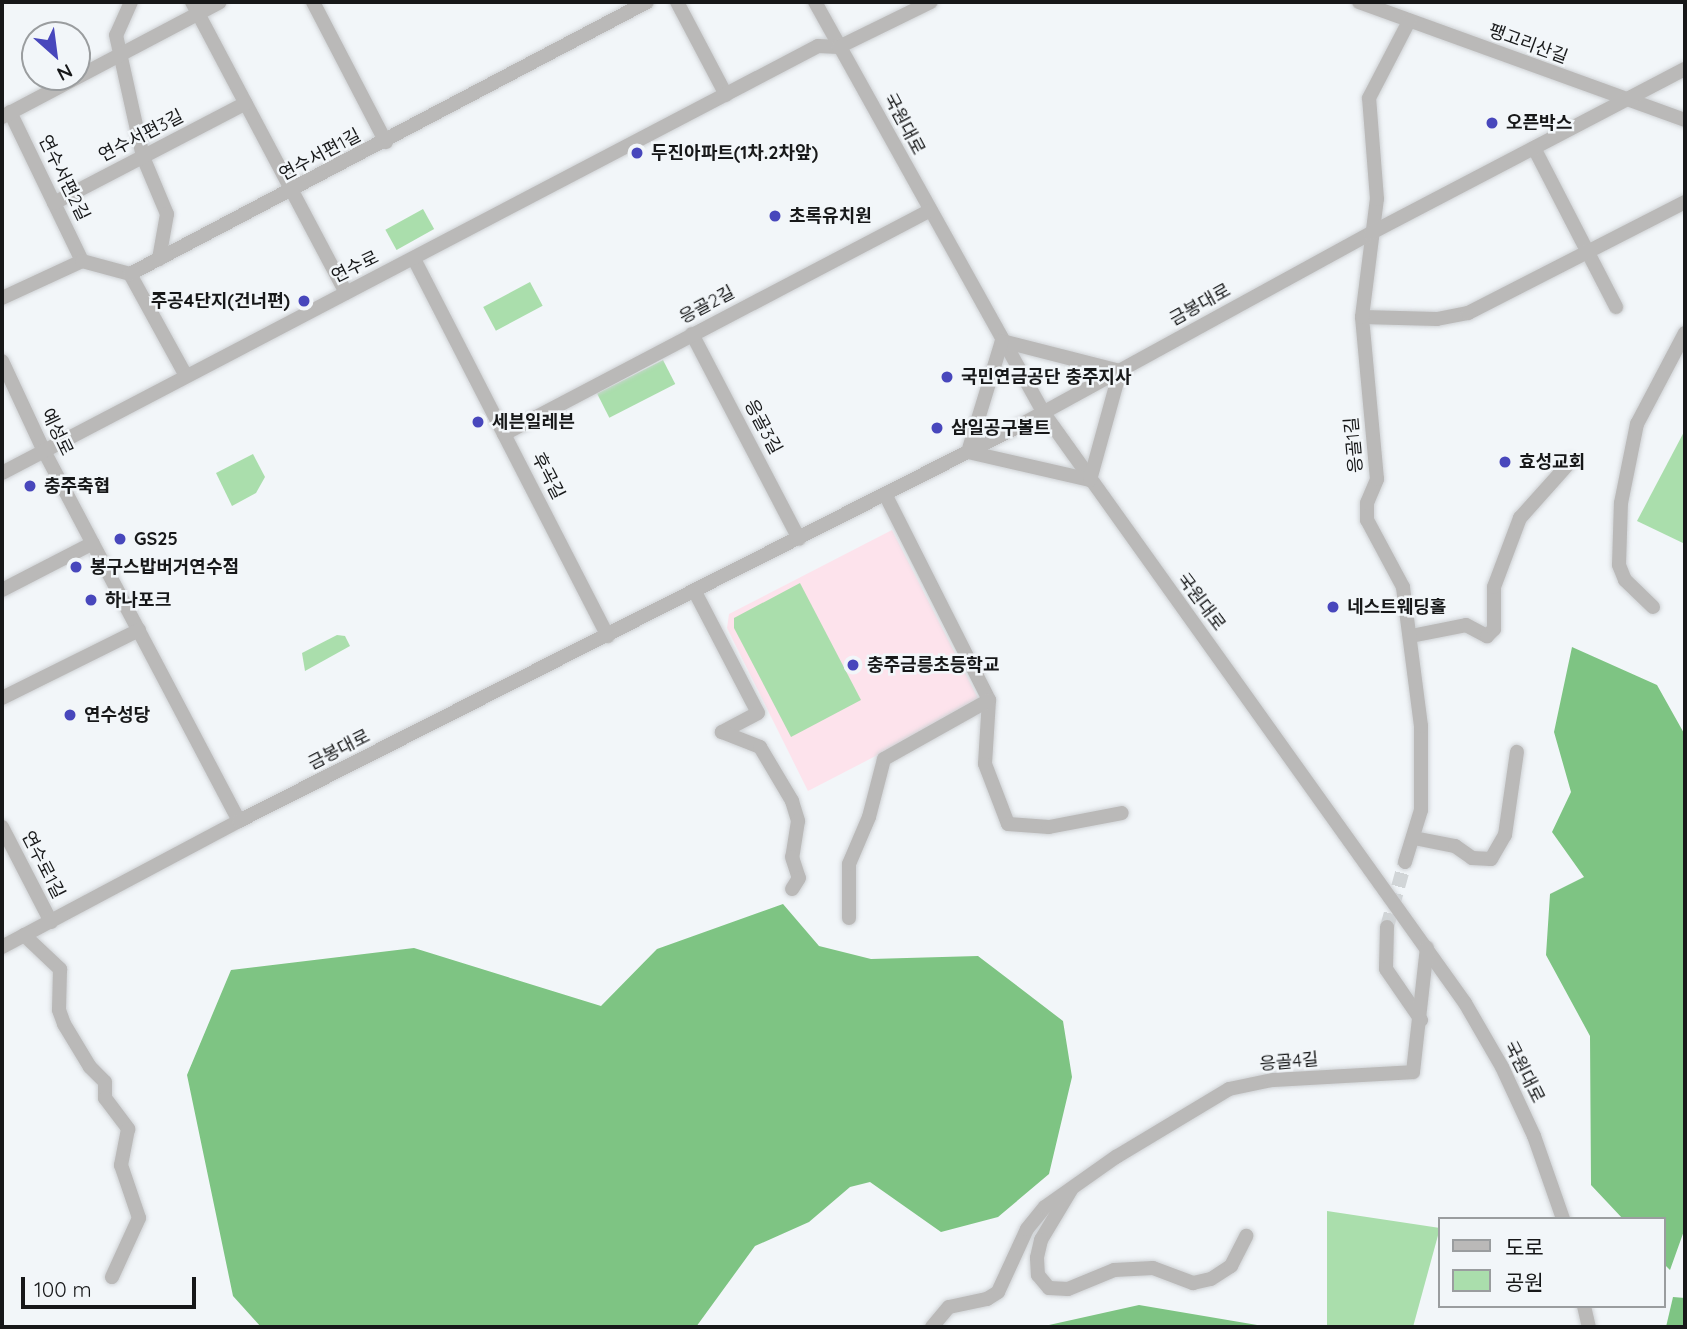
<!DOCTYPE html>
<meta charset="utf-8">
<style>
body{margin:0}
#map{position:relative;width:1687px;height:1329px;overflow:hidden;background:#f2f6f9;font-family:Quicksand,"Noto Sans KR",sans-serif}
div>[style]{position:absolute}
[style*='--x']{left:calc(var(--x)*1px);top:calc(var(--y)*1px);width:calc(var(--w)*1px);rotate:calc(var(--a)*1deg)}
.education>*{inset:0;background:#fde3ec}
.green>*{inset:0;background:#aadeac;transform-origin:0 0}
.forest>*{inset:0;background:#7ec483}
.minor-tunnel>*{height:14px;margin-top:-7px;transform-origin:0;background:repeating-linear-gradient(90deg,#d1d5d7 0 14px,transparent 0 21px)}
.roads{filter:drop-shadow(0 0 2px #cfd2d5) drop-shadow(0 0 2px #cfd2d5)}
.minor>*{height:14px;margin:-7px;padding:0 7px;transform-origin:7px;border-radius:7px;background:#bab9b8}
.dots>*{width:19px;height:19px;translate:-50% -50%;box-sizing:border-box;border:4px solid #f2f6f9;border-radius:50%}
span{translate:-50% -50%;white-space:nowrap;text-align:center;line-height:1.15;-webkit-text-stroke:5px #f2f6f9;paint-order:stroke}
.street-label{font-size:18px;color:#171819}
.poi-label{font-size:18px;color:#171819;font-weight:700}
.left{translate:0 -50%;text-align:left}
.right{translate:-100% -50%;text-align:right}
.frame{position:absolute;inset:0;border:4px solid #171819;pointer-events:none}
.legend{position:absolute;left:1438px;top:1217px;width:228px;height:91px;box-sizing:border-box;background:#f2f6f9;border:2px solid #9a9d9f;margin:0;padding:9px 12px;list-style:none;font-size:21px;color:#171819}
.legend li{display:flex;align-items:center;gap:14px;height:35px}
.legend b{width:35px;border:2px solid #9a9d9f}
.north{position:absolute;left:21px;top:21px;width:70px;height:70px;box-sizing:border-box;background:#f2f6f9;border:2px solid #9a9d9f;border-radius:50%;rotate:152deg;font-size:19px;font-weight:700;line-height:28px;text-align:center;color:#171819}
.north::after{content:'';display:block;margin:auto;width:24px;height:32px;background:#4847bc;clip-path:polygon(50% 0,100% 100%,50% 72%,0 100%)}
.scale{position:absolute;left:21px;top:1277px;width:175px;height:32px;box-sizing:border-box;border:4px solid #171819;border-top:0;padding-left:9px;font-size:21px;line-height:24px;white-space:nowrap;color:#171819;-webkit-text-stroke:5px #f2f6f9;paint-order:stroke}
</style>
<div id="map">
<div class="education">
<div style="clip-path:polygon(892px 530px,980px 702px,808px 791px,727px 628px,729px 614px)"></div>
</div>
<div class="green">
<div style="left:423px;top:209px;width:23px;height:43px;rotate:61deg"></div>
<div style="left:530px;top:282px;width:27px;height:53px;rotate:62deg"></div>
<div style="left:663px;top:360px;width:27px;height:74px;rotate:63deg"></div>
<div style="clip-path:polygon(1685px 430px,1685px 544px,1637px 521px)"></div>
<div style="clip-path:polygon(253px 454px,265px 477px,256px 493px,232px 506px,216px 473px)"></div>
<div style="clip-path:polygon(800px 583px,861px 700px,791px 737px,734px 628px,734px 618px)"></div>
<div style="clip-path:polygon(337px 635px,345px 636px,350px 646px,305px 671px,302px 653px)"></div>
<div style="clip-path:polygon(1327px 1211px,1440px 1228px,1413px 1327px,1327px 1327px)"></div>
</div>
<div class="forest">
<div style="clip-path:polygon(1572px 647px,1657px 685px,1685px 735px,1685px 1228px,1670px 1270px,1664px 1264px,1664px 1219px,1623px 1219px,1591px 1185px,1590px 1036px,1546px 955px,1550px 894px,1584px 877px,1552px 832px,1571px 792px,1554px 732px)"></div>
<div style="clip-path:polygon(783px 904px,819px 946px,871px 959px,978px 956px,1063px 1021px,1072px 1077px,1049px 1174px,998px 1217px,941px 1232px,870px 1182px,850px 1187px,809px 1222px,755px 1246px,696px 1327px,261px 1327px,233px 1296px,187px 1075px,231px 970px,414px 948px,601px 1006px,657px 949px)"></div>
<div style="clip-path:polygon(1673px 1297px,1685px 1298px,1685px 1327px,1666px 1327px)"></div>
<div style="clip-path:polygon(1139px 1305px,1269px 1327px,1040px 1327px)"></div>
</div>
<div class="minor-tunnel">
<div style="--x:1387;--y:927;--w:67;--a:-74.5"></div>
</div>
<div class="roads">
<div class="minor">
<div style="--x:131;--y:2;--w:36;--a:114"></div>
<div style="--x:116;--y:35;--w:125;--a:77.5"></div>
<div style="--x:143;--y:157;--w:62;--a:67.2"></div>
<div style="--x:167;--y:214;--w:46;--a:100.1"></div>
<div style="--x:192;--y:2;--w:329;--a:62.1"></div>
<div style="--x:313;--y:2;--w:158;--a:62.5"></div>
<div style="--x:677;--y:2;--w:105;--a:62.2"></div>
<div style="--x:815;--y:2;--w:469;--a:60.9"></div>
<div style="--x:1043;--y:412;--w:726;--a:54.47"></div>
<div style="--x:1465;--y:1003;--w:74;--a:60"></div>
<div style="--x:1502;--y:1067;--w:76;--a:65.1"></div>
<div style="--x:1534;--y:1136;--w:88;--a:70.7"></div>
<div style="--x:1359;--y:2;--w:347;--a:19.9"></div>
<div style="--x:10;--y:112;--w:165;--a:64.2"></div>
<div style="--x:2;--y:117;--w:246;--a:-27.8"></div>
<div style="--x:1534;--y:148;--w:179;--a:62.7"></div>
<div style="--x:54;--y:203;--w:216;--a:-27.5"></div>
<div style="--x:414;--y:259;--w:424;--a:62.8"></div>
<div style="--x:130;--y:274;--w:116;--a:61.2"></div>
<div style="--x:2;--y:298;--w:88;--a:-24.8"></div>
<div style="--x:82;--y:261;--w:50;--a:15.2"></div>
<div style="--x:130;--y:274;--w:584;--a:-27.75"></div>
<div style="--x:1362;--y:317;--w:75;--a:1.5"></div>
<div style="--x:1437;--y:319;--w:32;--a:-11"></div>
<div style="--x:1468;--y:313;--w:244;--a:-27.1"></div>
<div style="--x:692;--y:334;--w:231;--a:62.4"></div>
<div style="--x:1002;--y:341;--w:122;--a:14.3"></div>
<div style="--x:2;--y:361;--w:99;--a:65"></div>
<div style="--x:44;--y:451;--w:418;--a:62.2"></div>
<div style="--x:504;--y:434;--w:479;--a:-27.7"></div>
<div style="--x:968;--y:452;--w:125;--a:12.9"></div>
<div style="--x:968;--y:452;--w:116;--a:-73"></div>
<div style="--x:2;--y:473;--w:921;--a:-27.62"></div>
<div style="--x:818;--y:46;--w:21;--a:3"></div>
<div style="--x:839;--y:47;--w:102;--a:-26.1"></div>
<div style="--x:1090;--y:480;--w:113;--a:-74.6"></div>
<div style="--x:885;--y:494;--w:231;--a:63.2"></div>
<div style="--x:989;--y:700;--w:64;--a:93.6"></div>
<div style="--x:985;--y:764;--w:64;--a:69"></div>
<div style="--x:1008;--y:824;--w:41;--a:4.2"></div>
<div style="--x:1049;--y:827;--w:74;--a:-10.9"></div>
<div style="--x:2;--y:590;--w:102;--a:-27.3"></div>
<div style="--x:695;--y:592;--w:136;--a:62.5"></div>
<div style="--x:758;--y:713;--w:41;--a:152.2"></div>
<div style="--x:1653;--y:607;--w:39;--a:-136"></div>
<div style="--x:1625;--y:580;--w:16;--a:-112"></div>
<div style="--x:1619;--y:565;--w:62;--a:-88.2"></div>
<div style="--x:1621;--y:503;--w:81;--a:-78.6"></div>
<div style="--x:1637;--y:424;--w:103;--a:-62.2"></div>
<div style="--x:1411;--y:636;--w:56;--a:-11.3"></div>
<div style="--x:1466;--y:625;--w:24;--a:28"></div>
<div style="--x:1487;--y:636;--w:10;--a:-45"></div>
<div style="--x:1494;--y:629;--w:42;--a:-90"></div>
<div style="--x:1494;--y:587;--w:74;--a:-69.4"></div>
<div style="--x:1520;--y:518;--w:76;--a:-48.2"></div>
<div style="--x:2;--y:698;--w:153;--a:-26.4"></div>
<div style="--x:722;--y:732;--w:41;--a:21.5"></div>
<div style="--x:760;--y:747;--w:63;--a:59.3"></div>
<div style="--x:792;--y:801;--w:21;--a:73"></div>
<div style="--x:798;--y:821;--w:36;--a:99"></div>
<div style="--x:792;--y:857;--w:22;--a:72"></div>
<div style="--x:799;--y:878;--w:13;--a:122"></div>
<div style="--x:2;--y:827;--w:107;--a:62.7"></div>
<div style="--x:1414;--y:838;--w:42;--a:11"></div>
<div style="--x:1455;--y:846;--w:21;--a:35"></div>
<div style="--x:1472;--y:858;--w:19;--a:3"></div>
<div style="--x:1491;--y:859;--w:28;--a:-60"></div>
<div style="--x:1505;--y:835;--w:84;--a:-81.8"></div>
<div style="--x:1405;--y:862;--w:54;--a:-72.9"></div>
<div style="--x:1421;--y:810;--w:84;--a:-90"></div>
<div style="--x:1421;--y:726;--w:140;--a:-97.4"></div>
<div style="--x:1403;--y:587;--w:76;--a:-118.2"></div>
<div style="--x:1367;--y:520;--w:17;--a:-90"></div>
<div style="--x:1367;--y:503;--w:26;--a:-67"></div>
<div style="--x:1377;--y:479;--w:163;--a:-95.3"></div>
<div style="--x:1362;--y:317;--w:119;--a:-82.8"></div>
<div style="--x:1377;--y:199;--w:101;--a:-94.5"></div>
<div style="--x:1369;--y:98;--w:87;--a:-62.5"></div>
<div style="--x:849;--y:918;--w:54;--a:-90"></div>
<div style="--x:849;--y:864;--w:51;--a:-66.9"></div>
<div style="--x:869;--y:817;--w:60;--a:-75.5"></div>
<div style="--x:884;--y:759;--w:120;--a:-29.3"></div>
<div style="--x:1387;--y:927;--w:42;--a:91.4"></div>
<div style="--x:1386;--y:969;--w:62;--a:55.5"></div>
<div style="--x:24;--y:935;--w:50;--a:43.4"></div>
<div style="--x:60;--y:969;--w:41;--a:91.4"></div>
<div style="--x:59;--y:1010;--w:15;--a:70"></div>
<div style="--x:64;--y:1024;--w:50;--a:58.8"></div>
<div style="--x:90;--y:1067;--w:21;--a:45"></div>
<div style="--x:105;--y:1082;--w:16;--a:90"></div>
<div style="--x:105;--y:1098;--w:39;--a:53"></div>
<div style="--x:128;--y:1129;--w:37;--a:101"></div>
<div style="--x:121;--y:1165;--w:56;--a:71.2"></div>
<div style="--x:139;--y:1218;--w:65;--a:114.6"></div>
<div style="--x:2;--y:947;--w:268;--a:-28"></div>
<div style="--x:239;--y:821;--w:870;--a:-26.86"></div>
<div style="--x:1015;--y:428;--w:406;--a:-28.7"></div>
<div style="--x:1371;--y:233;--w:354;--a:-27.6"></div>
<div style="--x:1071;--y:1190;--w:58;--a:121"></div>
<div style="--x:1041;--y:1240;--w:18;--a:103"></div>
<div style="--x:1037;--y:1258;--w:17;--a:87"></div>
<div style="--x:1038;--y:1275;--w:17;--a:50"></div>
<div style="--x:1049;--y:1288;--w:19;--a:3"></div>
<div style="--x:1068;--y:1289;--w:50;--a:-22.4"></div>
<div style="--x:1114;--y:1270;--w:39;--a:-3"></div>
<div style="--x:1153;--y:1268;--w:43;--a:20.6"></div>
<div style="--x:1193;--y:1283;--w:18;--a:-13"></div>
<div style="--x:1211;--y:1279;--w:24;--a:-33"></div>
<div style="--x:1231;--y:1266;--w:34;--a:-63"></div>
<div style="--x:1584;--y:1306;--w:22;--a:77"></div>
<div style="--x:932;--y:1327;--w:26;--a:-50"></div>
<div style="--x:949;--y:1307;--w:39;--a:-12"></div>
<div style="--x:987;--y:1299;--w:13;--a:-32"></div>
<div style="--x:998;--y:1292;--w:69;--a:-65.3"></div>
<div style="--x:1027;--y:1229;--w:28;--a:-51"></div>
<div style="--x:1045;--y:1207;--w:87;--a:-35.2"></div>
<div style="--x:1116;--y:1157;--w:132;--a:-31"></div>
<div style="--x:1229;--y:1089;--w:44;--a:-11.8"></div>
<div style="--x:1272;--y:1080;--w:141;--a:-3.2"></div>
<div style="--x:1413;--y:1072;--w:125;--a:-83.6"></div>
</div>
</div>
<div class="dots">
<div style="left:1492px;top:123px;background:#4847bc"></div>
<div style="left:637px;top:153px;background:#4847bc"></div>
<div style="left:775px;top:216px;background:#4847bc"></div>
<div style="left:304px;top:301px;background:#4847bc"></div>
<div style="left:947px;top:377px;background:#4847bc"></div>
<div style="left:478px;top:422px;background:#4847bc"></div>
<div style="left:937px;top:428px;background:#4847bc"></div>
<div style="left:1505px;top:462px;background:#4847bc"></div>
<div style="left:30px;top:486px;background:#4847bc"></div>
<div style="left:120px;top:539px;background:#4847bc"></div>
<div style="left:76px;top:567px;background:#4847bc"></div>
<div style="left:91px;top:600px;background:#4847bc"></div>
<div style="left:1333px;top:607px;background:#4847bc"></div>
<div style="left:853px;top:665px;background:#4847bc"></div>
<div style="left:70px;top:715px;background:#4847bc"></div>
</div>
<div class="street-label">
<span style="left:1528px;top:44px;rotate:20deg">팽고리산길</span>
<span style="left:904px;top:124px;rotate:62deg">국원대로</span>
<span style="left:141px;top:136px;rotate:-27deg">연수서편3길</span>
<span style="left:320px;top:155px;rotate:-28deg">연수서편1길</span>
<span style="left:64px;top:178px;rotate:64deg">연수서편2길</span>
<span style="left:355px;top:267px;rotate:-26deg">연수로</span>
<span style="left:707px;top:305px;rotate:-28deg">응골2길</span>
<span style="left:1200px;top:305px;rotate:-29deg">금봉대로</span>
<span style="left:763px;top:427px;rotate:62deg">응골3길</span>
<span style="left:57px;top:432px;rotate:64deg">예성로</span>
<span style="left:1354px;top:445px;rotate:-95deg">응골1길</span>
<span style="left:548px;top:476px;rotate:63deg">후곡길</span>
<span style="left:1201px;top:602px;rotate:53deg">국원대로</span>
<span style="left:339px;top:750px;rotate:-27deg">금봉대로</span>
<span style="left:43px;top:865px;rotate:63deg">연수로1길</span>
<span style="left:1289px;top:1062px;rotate:-5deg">응골4길</span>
<span style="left:1524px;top:1072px;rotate:63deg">국원대로</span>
</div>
<div class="poi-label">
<span class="left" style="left:1506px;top:123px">오픈박스</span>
<span class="left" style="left:651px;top:153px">두진아파트(1차.2차앞)</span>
<span class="left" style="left:789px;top:216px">초록유치원</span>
<span class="right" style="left:290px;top:301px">주공4단지(건너편)</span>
<span class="left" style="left:961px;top:377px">국민연금공단 충주지사</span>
<span class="left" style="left:492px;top:422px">세븐일레븐</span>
<span class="left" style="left:951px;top:428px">삼일공구볼트</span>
<span class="left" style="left:1519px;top:462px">효성교회</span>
<span class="left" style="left:44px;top:486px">충주축협</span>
<span class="left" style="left:134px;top:539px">GS25</span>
<span class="left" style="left:90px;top:567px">봉구스밥버거연수점</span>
<span class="left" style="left:105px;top:600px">하나포크</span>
<span class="left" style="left:1347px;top:607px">네스트웨딩홀</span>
<span class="left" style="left:867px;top:665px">충주금릉초등학교</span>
<span class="left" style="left:84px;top:715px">연수성당</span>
</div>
<div class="frame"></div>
<ul class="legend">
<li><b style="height:9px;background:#bab9b8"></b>도로</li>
<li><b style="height:19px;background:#aadeac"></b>공원</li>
</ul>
<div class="north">N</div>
<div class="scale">100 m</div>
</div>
